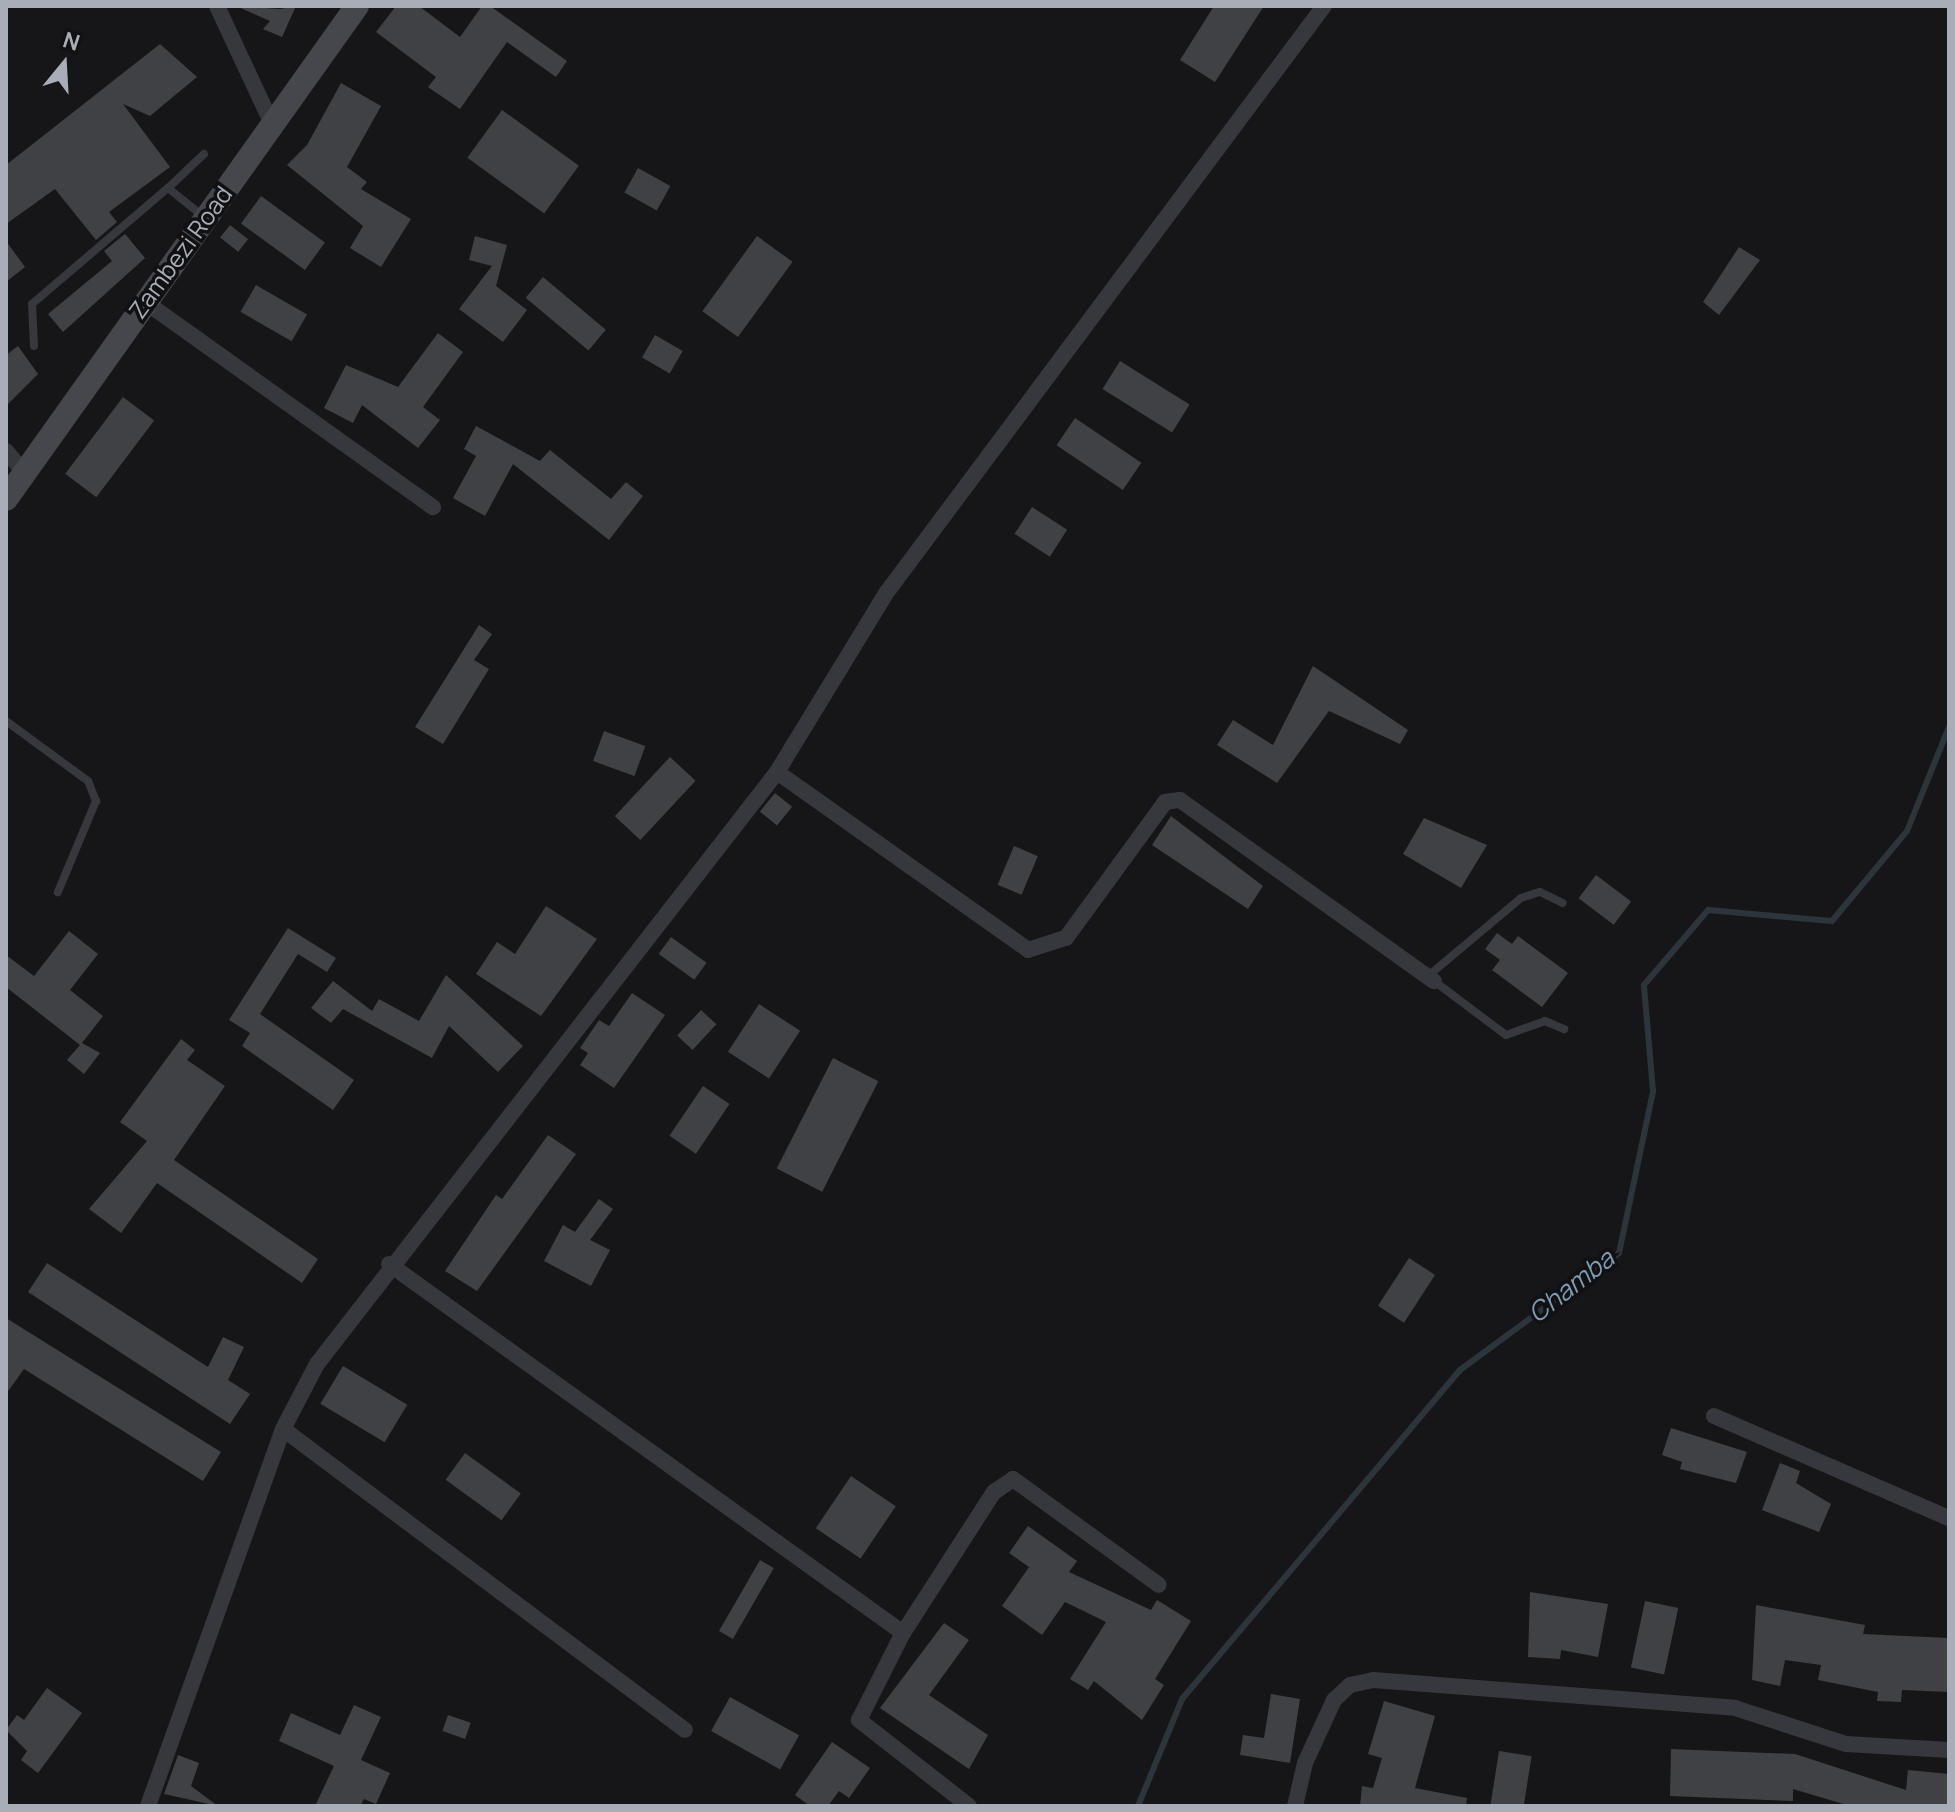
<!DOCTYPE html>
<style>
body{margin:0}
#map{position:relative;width:1955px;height:1812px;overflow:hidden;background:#161618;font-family:Manrope,sans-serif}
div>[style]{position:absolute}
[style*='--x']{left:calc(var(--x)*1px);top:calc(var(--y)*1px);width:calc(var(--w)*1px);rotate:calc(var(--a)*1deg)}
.stream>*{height:6px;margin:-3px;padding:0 3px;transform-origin:3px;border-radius:3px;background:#2c353c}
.building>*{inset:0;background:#404145;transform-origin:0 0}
.service>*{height:8px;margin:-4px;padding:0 4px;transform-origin:4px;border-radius:4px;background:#37383d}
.minor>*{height:16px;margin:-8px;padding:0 8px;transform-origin:8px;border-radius:8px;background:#37383d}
.secondary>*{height:24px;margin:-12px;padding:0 12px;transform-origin:12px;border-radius:12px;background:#45474d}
span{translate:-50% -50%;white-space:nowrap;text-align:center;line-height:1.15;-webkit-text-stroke:7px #111113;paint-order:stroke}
.street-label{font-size:24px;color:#a8adb8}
.water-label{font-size:26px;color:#7f9bb3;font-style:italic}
.frame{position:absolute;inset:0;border:8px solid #a8adb8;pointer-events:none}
.north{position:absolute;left:24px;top:24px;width:80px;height:80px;-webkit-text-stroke:6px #111113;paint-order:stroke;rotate:18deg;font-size:22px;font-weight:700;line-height:32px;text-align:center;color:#a8adb8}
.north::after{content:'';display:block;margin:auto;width:28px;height:36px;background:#a8adb8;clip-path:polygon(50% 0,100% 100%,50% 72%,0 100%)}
</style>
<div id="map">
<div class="stream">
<div style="--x:1138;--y:1806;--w:116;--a:-67.6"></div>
<div style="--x:1182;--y:1699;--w:431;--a:-49.8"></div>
<div style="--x:1460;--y:1370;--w:197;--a:-36.3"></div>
<div style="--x:1619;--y:1253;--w:166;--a:-78.1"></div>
<div style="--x:1653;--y:1091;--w:106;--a:-94.9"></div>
<div style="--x:1644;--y:985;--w:99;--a:-49.5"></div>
<div style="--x:1708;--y:910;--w:124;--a:5.1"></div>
<div style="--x:1832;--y:921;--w:117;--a:-50.2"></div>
<div style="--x:1907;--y:831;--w:112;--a:-68"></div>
</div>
<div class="building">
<div style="clip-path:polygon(236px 6px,280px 9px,296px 6px,282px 37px,263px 29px,270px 21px)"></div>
<div style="clip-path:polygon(396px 6px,419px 6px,460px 37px,482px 6px,490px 6px,567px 61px,556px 77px,507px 42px,460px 109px,428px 87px,436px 77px,376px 32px)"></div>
<div style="clip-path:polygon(1214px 6px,1264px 6px,1215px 82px,1180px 60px)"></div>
<div style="clip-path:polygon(160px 44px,197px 77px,150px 116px,123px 104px,170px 167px,109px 212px,117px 222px,96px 240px,55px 189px,6px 224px,6px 165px)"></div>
<div style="clip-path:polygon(341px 83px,381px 106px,347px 167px,367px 182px,361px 189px,411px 219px,381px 267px,350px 248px,363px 226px,287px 165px,307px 145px)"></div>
<div style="left:502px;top:110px;width:95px;height:59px;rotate:36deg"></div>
<div style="left:638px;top:168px;width:37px;height:28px;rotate:29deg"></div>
<div style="left:261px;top:196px;width:79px;height:34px;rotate:36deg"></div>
<div style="left:230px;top:225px;width:23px;height:16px;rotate:38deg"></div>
<div style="clip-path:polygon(125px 234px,145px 258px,63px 332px,48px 314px,112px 261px,104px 251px)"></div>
<div style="clip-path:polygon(475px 236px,507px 245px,496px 286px,527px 310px,503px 342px,459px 309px,492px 266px,469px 260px)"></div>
<div style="left:757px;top:236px;width:44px;height:93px;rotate:36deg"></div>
<div style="clip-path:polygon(6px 241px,25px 267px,6px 282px)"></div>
<div style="clip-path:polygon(1739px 247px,1760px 260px,1719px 315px,1703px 302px)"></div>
<div style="left:543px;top:277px;width:82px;height:27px;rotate:40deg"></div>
<div style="left:256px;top:285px;width:59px;height:31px;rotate:30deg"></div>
<div style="clip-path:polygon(438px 333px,463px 352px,423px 407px,440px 420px,418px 448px,362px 405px,353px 423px,324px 408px,346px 365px,398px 387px)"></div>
<div style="left:655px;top:335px;width:32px;height:26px;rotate:30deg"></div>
<div style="clip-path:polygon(18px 346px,38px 374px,6px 406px,6px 355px)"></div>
<div style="left:1120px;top:361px;width:82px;height:33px;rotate:32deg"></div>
<div style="left:123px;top:397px;width:39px;height:96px;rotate:37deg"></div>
<div style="left:1075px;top:418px;width:80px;height:33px;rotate:34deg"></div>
<div style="clip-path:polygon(476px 426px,540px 461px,550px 450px,611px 499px,626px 482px,643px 496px,609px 540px,513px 464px,485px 516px,453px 498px,476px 456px,464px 449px)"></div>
<div style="left:1032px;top:507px;width:42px;height:32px;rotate:33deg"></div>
<div style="clip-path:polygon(479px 625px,492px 634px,474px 660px,489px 669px,443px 744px,415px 727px)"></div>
<div style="clip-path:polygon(1313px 666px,1408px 730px,1400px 744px,1329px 711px,1277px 783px,1217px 745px,1233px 720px,1273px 745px)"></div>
<div style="left:604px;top:731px;width:44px;height:32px;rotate:20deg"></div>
<div style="left:670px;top:757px;width:35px;height:81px;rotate:43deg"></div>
<div style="left:775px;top:793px;width:22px;height:24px;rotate:39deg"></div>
<div style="clip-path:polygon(1171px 816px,1263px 886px,1248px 909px,1152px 845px)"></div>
<div style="clip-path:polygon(1424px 818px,1487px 845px,1461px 888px,1403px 854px)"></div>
<div style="left:1014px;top:846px;width:26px;height:42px;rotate:23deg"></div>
<div style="left:1596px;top:875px;width:44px;height:29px;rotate:37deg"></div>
<div style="clip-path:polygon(546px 906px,597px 939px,541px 1016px,476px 974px,497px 942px,515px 954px)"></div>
<div style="clip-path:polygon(288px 928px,336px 958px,327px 972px,298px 954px,260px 1014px,354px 1080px,333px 1110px,242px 1046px,250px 1033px,229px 1020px)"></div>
<div style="clip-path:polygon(69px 931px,98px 954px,70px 990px,103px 1016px,82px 1043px,100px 1053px,84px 1074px,67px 1060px,80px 1045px,6px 987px,6px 955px,34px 976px)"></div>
<div style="clip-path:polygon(1497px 933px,1512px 944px,1518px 936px,1568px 973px,1542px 1007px,1492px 970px,1500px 960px,1485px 949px)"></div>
<div style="left:671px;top:937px;width:44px;height:21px;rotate:36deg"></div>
<div style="clip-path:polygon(446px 975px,523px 1046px,498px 1072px,449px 1026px,432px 1058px,343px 1009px,331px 1023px,311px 1008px,333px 981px,372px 1011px,379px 999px,419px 1021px)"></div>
<div style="clip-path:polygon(632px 993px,665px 1015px,614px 1088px,580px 1065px,588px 1053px,580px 1048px,599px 1020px,609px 1026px)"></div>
<div style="left:759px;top:1004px;width:49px;height:57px;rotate:33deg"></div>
<div style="left:701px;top:1010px;width:21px;height:35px;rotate:43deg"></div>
<div style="clip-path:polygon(181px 1039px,195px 1050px,187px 1060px,225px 1086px,174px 1160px,318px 1259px,302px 1283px,157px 1183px,121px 1233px,89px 1209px,147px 1141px,120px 1122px)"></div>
<div style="left:833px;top:1058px;width:51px;height:124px;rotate:27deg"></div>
<div style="left:703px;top:1086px;width:32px;height:60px;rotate:34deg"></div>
<div style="clip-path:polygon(548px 1135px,576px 1154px,477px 1291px,445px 1271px,496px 1195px,502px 1199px)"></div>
<div style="clip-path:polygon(599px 1199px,613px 1209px,590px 1240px,610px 1250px,591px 1286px,544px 1261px,563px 1225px,575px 1232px)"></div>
<div style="left:1409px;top:1258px;width:31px;height:57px;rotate:33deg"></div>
<div style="clip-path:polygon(47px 1263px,208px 1367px,223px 1337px,244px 1347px,228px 1380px,250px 1394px,230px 1424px,28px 1292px)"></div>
<div style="clip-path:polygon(6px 1318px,221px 1452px,203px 1481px,24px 1369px,6px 1394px)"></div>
<div style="left:343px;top:1366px;width:75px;height:44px;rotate:31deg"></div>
<div style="clip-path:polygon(1671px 1428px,1747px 1452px,1736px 1483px,1680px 1469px,1682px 1462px,1662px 1455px)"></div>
<div style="left:465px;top:1453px;width:69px;height:33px;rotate:36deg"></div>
<div style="clip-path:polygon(1780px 1463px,1800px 1471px,1796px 1483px,1831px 1504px,1819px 1532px,1762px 1510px)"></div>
<div style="left:851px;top:1476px;width:54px;height:63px;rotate:34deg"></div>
<div style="clip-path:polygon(1028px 1526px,1077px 1561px,1069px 1572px,1151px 1610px,1157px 1600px,1191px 1621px,1155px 1679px,1164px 1685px,1142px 1720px,1094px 1681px,1088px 1690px,1070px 1679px,1106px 1622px,1065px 1602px,1042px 1635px,1002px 1606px,1029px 1567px,1009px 1553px)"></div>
<div style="left:760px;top:1560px;width:16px;height:82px;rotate:30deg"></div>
<div style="clip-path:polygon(1530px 1592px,1608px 1604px,1598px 1657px,1561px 1650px,1560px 1659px,1528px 1657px)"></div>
<div style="left:1645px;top:1601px;width:34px;height:68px;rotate:12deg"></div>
<div style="clip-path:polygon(1756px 1605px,1865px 1625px,1863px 1634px,1949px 1638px,1949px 1692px,1902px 1690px,1901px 1702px,1877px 1701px,1878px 1692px,1818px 1680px,1821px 1665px,1785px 1660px,1780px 1686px,1752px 1680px)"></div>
<div style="clip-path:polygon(944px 1623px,969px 1640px,929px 1695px,988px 1735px,969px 1769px,880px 1708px)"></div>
<div style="clip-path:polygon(47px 1688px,82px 1713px,38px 1773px,21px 1760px,27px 1751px,6px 1730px,17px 1715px,24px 1720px)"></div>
<div style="clip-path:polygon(1271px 1694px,1300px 1699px,1290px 1763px,1240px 1755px,1243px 1735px,1264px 1738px)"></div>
<div style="left:730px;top:1697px;width:79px;height:39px;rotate:29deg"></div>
<div style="clip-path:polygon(1384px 1701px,1435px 1716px,1415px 1788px,1467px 1798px,1466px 1806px,1360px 1806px,1362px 1786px,1373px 1788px,1382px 1758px,1368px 1754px)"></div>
<div style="clip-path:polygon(354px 1705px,381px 1717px,361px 1760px,390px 1773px,376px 1804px,364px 1799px,360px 1806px,315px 1806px,334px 1766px,279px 1741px,291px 1713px,340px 1735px)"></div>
<div style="left:448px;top:1715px;width:24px;height:17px;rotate:19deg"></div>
<div style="clip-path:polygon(832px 1742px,870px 1768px,849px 1798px,839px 1791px,828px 1806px,810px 1806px,795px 1795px)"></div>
<div style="clip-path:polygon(1671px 1749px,1795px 1754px,1906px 1790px,1908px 1770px,1949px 1774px,1949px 1806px,1850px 1806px,1793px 1789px,1793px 1801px,1670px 1796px)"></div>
<div style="left:1499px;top:1751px;width:33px;height:56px;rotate:9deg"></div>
<div style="clip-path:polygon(178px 1755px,199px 1763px,191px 1786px,218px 1806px,164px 1794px)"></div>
</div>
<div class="service">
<div style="--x:204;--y:154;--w:50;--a:136.6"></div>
<div style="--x:168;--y:188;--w:46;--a:38.9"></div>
<div style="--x:34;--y:346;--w:42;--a:-92.7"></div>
<div style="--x:32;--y:304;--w:179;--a:-40.5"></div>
<div style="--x:6;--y:721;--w:102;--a:36.2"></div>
<div style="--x:88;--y:781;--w:22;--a:68"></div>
<div style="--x:96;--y:801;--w:99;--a:112.7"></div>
<div style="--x:1428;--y:976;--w:121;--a:-40"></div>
<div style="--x:1521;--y:898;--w:20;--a:-18"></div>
<div style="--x:1540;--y:892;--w:25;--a:26"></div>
<div style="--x:1434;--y:981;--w:90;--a:36.9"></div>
<div style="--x:1506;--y:1035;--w:41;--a:-19.7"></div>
<div style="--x:1545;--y:1021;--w:21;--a:23"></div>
</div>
<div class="minor">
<div style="--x:217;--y:6;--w:130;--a:65"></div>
<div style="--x:144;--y:301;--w:355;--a:35.5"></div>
<div style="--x:6;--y:451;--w:30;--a:50"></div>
<div style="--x:777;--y:772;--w:308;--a:35.3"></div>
<div style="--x:1028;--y:950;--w:40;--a:-18"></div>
<div style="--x:1066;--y:938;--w:168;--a:-53.9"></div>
<div style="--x:1165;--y:802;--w:15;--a:-8"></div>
<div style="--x:1180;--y:800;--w:312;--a:35.5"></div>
<div style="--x:389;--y:1264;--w:633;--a:35.67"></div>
<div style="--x:1714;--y:1416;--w:256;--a:23.5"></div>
<div style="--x:283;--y:1429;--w:502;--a:36.82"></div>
<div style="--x:148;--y:1806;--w:400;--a:-70.3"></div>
<div style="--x:283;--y:1429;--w:73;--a:-62.4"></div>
<div style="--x:317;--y:1364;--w:750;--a:-52.15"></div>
<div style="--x:777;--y:772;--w:211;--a:-58.6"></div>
<div style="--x:887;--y:592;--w:731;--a:-53.29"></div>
<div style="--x:969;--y:1806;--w:140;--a:-142"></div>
<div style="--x:859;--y:1720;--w:97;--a:-63.2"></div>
<div style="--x:903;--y:1633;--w:168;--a:-57.2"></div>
<div style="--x:994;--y:1492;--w:23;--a:-34"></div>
<div style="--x:1013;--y:1479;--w:180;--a:36"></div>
<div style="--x:1295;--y:1806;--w:44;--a:-76.9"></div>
<div style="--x:1305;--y:1763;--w:69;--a:-65.3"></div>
<div style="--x:1334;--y:1700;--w:22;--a:-43"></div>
<div style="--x:1350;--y:1685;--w:24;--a:-12"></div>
<div style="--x:1373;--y:1680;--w:363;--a:4.4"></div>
<div style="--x:1735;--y:1708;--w:117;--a:18"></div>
<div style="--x:1846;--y:1744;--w:103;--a:3.3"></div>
</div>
<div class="secondary">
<div style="--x:6;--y:499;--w:605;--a:-54.55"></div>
</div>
<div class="street-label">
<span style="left:180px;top:252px;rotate:-54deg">Zambezi Road</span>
</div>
<div class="water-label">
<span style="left:1571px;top:1286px;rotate:-38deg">Chamba</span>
</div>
<div class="frame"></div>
<div class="north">N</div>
</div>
